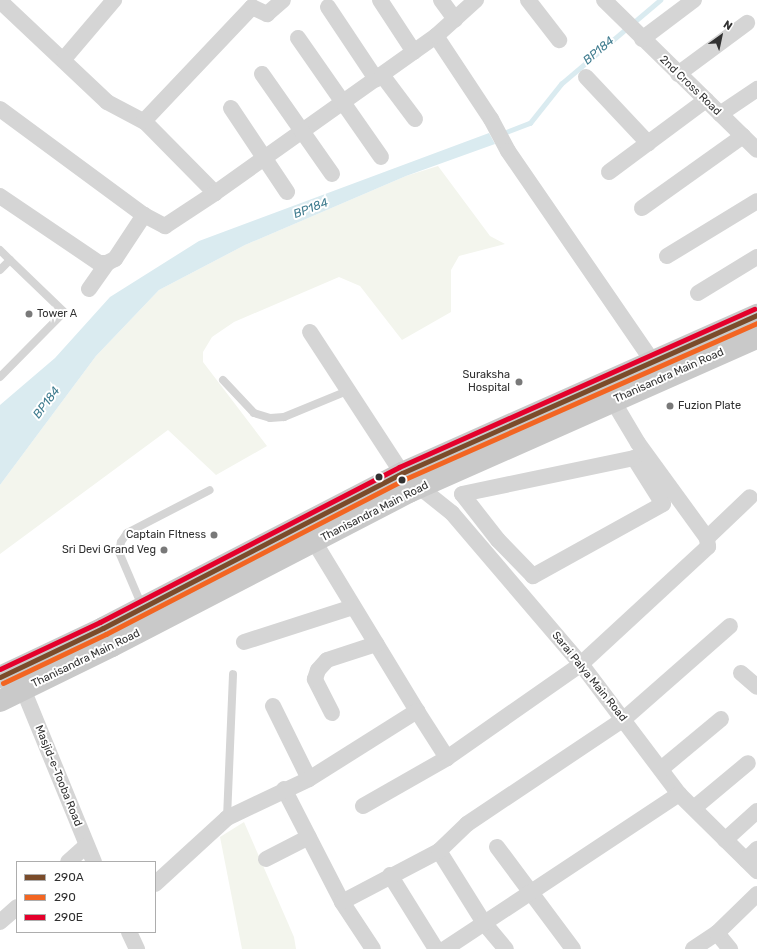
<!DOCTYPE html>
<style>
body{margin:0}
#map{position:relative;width:757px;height:949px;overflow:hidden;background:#fff;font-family:Rubik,sans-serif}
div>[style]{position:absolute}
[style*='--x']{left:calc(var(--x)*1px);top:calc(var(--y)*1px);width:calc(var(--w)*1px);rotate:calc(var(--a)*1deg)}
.green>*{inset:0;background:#f3f5ed}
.water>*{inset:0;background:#daebf0}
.stream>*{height:4.5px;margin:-2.25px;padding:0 2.25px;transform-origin:2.25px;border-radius:2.25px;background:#daebf0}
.lane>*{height:8px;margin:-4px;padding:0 4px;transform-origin:4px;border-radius:4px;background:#d5d5d5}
.street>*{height:16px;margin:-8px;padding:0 8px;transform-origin:8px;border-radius:8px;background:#d5d5d5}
.primary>*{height:22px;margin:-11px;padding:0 11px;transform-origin:11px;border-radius:11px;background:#c9c9c9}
.bus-1>*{height:5px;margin:-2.5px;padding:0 2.5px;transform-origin:2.5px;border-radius:2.5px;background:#7a4b2a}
.bus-2>*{height:5px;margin:-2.5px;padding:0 2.5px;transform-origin:2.5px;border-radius:2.5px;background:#f26522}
.bus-3>*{height:5px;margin:-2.5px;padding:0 2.5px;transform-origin:2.5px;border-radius:2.5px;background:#e4002b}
.dots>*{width:11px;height:11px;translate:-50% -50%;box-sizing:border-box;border:2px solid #fff;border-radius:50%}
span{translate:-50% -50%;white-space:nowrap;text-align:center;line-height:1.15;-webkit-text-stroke:4px #fff;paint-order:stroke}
.street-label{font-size:11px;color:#313131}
.poi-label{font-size:11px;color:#313131}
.left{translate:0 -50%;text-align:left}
.right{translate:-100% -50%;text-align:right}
.water-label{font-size:12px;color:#417d90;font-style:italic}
.legend{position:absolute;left:16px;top:861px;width:140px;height:72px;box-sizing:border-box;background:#fff;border:1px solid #adadad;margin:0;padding:5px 7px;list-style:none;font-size:12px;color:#313131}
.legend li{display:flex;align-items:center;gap:8px;height:20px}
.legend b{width:20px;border:1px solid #adadad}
.north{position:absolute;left:701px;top:16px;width:40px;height:40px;-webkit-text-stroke:3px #fff;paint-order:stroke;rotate:33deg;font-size:11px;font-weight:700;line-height:16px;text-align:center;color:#313131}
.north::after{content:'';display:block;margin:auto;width:14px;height:18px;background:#313131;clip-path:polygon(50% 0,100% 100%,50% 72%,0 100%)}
</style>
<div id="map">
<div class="green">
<div style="clip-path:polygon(438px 166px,490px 236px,505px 244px,459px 256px,451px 270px,451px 312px,402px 340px,360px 286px,339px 277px,234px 322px,212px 337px,203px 352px,203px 362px,267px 446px,216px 475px,168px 430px,0 554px,0 485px,96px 356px,159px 290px,245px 245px,406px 176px)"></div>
<div style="clip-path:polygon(244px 822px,294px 937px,296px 949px,242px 949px,220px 837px)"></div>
</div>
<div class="water">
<div style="clip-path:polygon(489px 133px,495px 144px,406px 176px,245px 245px,159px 290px,96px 356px,0 485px,0 405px,55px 358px,110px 297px,199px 241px)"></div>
</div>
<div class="stream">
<div style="--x:501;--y:134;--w:31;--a:-21"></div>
<div style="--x:530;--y:123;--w:50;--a:-51.5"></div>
<div style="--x:561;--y:84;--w:130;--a:-40.3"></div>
</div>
<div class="lane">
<div style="--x:0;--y:250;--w:14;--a:45"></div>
<div style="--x:10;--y:260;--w:14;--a:135"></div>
<div style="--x:0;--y:377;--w:91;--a:-45.4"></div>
<div style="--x:64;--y:312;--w:75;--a:-136.1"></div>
<div style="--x:223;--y:380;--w:45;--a:46.8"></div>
<div style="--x:254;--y:413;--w:17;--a:17"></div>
<div style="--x:270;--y:418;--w:14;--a:-4"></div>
<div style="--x:284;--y:417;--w:68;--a:-22.4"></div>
<div style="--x:142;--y:606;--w:59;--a:-113.1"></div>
<div style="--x:119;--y:552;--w:10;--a:-79"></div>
<div style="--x:121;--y:542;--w:11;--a:-56"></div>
<div style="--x:127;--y:533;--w:93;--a:-27.4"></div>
<div style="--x:227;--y:818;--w:144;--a:-87.6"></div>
</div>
<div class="street">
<div style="--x:380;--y:0;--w:62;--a:56.8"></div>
<div style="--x:441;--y:0;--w:24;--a:54"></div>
<div style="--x:528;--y:0;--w:51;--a:52.2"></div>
<div style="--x:604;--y:0;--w:214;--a:44.4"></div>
<div style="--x:0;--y:1;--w:147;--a:43.3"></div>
<div style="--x:107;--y:102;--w:43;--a:27.8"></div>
<div style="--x:145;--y:122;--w:100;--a:45.4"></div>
<div style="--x:215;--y:193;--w:271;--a:-35.4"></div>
<div style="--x:436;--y:36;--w:100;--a:56.5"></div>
<div style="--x:491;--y:119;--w:36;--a:62"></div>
<div style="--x:508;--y:151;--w:256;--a:55.5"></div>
<div style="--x:328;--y:7;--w:87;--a:56.3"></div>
<div style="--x:436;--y:36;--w:54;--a:-42"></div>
<div style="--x:298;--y:38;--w:145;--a:55.1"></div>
<div style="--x:642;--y:39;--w:65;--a:-36.9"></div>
<div style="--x:63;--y:60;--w:79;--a:-49.6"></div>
<div style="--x:262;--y:74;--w:122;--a:55"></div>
<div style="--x:678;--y:74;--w:86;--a:-36.5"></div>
<div style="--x:382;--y:75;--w:55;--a:53.1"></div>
<div style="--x:586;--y:77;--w:91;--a:46.8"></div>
<div style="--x:231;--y:108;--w:101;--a:56.3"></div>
<div style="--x:0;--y:109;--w:179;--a:36.4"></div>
<div style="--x:144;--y:215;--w:24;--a:28"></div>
<div style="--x:165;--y:226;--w:60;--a:-33.4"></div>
<div style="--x:720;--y:114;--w:45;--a:-34"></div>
<div style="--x:144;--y:121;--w:157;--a:-46.5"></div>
<div style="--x:252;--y:7;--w:17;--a:25"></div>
<div style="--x:267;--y:14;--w:21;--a:-41"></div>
<div style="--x:609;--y:172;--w:121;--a:-36.6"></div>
<div style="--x:0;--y:196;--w:120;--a:34.1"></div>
<div style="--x:99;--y:263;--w:8;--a:0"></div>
<div style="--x:107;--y:263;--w:9;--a:-27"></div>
<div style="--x:115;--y:259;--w:53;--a:-56.6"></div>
<div style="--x:642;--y:208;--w:124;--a:-35.5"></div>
<div style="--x:667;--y:256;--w:105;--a:-31.4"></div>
<div style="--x:89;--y:289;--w:32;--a:-55"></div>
<div style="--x:698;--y:293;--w:69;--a:-31.4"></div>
<div style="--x:310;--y:332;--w:168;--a:56.9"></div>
<div style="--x:402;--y:473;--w:64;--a:38.7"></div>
<div style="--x:452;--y:513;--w:199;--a:49.5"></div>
<div style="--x:581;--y:664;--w:163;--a:53"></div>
<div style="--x:679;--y:794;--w:110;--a:44.6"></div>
<div style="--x:634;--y:458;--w:54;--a:57.8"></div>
<div style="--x:663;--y:504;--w:149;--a:151"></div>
<div style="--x:533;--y:576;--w:50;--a:-134.2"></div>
<div style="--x:498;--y:540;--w:58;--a:-128"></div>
<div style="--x:462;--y:494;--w:176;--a:-11.8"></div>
<div style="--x:707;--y:538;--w:59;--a:-43.6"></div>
<div style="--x:315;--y:543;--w:197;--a:58.7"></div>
<div style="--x:244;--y:642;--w:114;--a:-17.8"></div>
<div style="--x:741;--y:673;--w:21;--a:41"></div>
<div style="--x:23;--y:689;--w:187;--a:67.7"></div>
<div style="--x:273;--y:706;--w:81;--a:63.7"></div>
<div style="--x:332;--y:713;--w:38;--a:-117"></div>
<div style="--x:315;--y:679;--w:9;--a:-72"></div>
<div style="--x:318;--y:670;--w:13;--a:-48"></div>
<div style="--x:327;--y:660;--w:52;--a:-18.1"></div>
<div style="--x:661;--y:769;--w:78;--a:-39.8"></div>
<div style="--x:284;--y:789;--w:127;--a:62.8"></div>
<div style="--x:342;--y:902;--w:56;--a:56.6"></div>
<div style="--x:363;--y:806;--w:97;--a:-29.7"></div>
<div style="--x:694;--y:808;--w:70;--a:-39.8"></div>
<div style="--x:725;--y:840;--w:43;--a:-42.2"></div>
<div style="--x:497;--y:847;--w:127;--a:53.3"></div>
<div style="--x:439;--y:851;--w:85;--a:58"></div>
<div style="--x:484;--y:923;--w:34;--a:50"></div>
<div style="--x:266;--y:859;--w:48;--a:-27.1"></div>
<div style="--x:746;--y:860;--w:16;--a:-45"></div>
<div style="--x:68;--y:862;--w:24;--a:-42"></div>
<div style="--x:390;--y:875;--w:87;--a:58.1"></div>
<div style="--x:155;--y:884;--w:98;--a:-42.5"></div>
<div style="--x:227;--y:818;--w:91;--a:-25.4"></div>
<div style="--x:309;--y:779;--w:128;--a:-32.2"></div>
<div style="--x:417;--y:711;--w:56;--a:57.4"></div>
<div style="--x:447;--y:758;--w:164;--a:-35"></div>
<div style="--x:581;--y:664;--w:173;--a:-42.7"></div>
<div style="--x:708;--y:547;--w:9;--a:-96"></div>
<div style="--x:707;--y:538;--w:117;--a:-126"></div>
<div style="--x:638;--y:443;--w:49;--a:-120.8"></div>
<div style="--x:342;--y:902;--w:110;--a:-27.7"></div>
<div style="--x:439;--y:851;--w:39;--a:-44"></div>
<div style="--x:467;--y:824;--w:189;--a:-33.8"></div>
<div style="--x:624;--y:719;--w:141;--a:-41.3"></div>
<div style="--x:0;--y:922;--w:23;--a:-41"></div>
<div style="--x:129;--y:932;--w:19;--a:65"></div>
<div style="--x:717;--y:933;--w:21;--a:51"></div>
<div style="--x:445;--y:949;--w:281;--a:-33.5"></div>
<div style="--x:693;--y:949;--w:29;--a:-34"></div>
<div style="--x:717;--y:933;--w:56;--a:-44.3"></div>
</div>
<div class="primary">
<div style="--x:0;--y:677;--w:114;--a:-25.4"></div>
<div style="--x:103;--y:628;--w:337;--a:-27.4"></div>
<div style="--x:402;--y:473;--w:389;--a:-24"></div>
<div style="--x:0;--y:701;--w:125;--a:-26.2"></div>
<div style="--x:112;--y:646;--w:335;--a:-27.4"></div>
<div style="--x:409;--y:492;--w:381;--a:-23.9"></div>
</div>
<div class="bus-1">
<div style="--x:0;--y:677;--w:114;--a:-25.4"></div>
<div style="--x:103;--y:628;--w:337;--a:-27.4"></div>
<div style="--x:402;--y:473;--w:389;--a:-24"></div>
</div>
<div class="bus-2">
<div style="--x:3;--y:683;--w:114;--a:-25.4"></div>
<div style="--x:106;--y:634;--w:337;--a:-27.4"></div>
<div style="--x:405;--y:479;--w:385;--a:-23.9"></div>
</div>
<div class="bus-3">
<div style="--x:0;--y:669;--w:110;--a:-25.2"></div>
<div style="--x:100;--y:622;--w:337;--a:-27.4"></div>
<div style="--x:399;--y:467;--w:389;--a:-24"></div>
</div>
<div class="dots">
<div style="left:29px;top:314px;background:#797979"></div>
<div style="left:519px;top:382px;background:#797979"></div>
<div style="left:670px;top:406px;background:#797979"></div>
<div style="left:379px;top:477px;background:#313131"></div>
<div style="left:402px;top:480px;background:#313131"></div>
<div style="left:214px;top:535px;background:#797979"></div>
<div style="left:164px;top:550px;background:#797979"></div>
</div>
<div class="street-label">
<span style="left:690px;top:86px;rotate:44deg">2nd Cross Road</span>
<span style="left:669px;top:376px;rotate:-24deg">Thanisandra Main Road</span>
<span style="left:375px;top:512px;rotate:-27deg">Thanisandra Main Road</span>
<span style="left:86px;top:659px;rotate:-26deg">Thanisandra Main Road</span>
<span style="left:589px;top:677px;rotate:51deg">Sarai Palya Main Road</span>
<span style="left:58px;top:776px;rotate:68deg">Masjid-e-Tooba Road</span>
</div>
<div class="poi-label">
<span class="left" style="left:37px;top:314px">Tower A</span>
<span class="right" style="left:510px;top:382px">Suraksha<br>Hospital</span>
<span class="left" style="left:678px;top:406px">Fuzion Plate</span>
<span class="right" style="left:206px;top:535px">Captain FItness</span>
<span class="right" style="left:156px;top:550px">Sri Devi Grand Veg</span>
</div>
<div class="water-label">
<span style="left:599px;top:51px;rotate:-40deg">BP184</span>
<span style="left:311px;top:209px;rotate:-21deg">BP184</span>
<span style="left:47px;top:403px;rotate:-53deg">BP184</span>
</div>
<ul class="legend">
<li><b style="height:5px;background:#7a4b2a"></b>290A</li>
<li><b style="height:5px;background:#f26522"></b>290</li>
<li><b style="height:5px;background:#e4002b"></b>290E</li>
</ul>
<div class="north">N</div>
</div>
